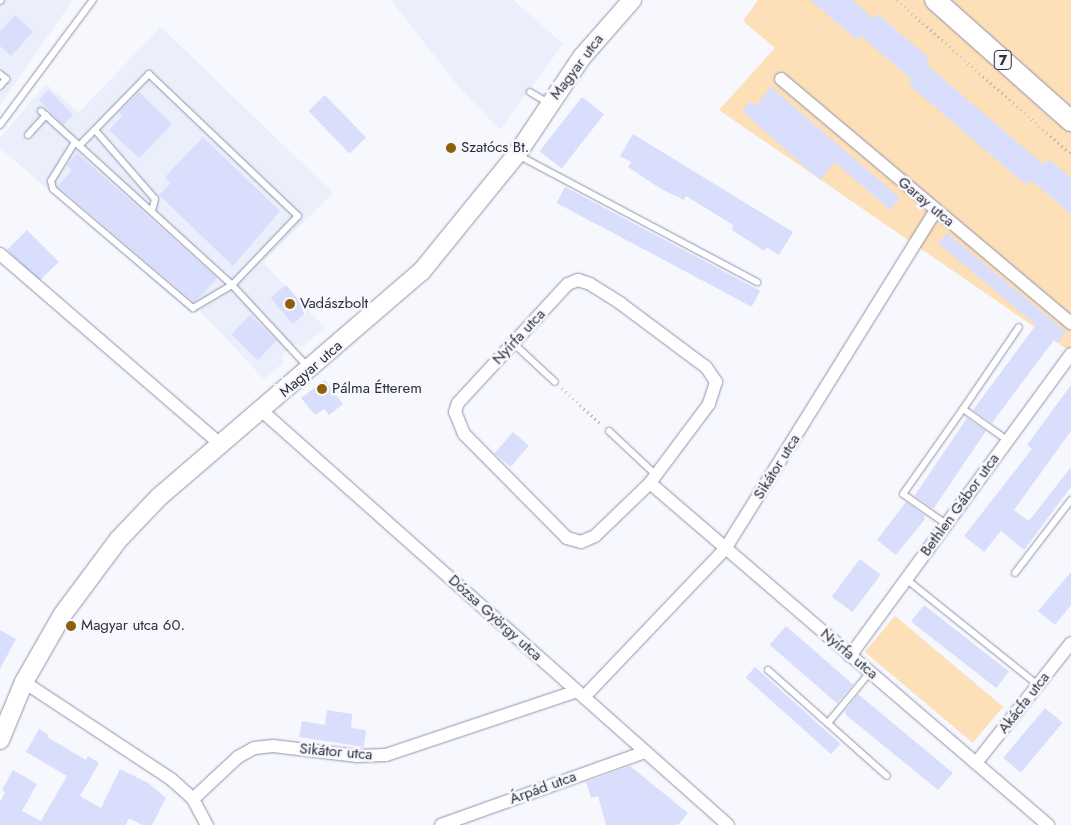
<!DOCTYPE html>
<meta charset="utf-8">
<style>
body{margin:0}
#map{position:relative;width:1071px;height:825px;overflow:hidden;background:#f7f8fe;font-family:Jost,sans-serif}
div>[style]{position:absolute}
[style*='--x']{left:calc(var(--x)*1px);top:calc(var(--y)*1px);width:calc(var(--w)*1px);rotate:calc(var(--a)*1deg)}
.built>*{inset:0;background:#ebeefb}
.green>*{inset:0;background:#fddfb8;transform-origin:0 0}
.building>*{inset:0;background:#d8defc;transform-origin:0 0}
.path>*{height:2.5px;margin-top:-1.25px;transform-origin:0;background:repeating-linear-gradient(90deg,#b5b6bd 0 1px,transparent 0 5px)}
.roads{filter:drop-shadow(0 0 1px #8f93aa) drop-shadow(0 0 1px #8f93aa)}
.lane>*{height:6px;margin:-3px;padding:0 3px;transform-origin:3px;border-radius:3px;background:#fff}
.street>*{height:12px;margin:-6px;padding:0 6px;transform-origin:6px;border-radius:6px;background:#fff}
.secondary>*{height:18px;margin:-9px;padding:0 9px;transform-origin:9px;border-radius:9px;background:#fff}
.primary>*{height:20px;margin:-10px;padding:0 10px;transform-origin:10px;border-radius:10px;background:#fff}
.dots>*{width:14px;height:14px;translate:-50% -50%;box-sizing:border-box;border:2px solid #f7f8fe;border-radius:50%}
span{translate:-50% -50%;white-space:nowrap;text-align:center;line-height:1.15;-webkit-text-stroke:5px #f7f8fe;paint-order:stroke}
.shield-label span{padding:1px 4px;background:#f7f8fe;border:1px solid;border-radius:4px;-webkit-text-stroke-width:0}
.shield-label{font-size:14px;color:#2d2e38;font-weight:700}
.street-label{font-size:15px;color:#2d2e38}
.poi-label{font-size:15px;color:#2d2e38}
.left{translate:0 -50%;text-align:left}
</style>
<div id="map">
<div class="built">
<div style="clip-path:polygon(0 0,73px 0,0 105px)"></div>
<div style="clip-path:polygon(391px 0,513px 0,563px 44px,500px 130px,458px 86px)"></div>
<div style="clip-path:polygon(161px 27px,333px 193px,263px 262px,325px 328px,302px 347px,296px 344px,283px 354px,283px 363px,264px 379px,200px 311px,191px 313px,0 148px,0 138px,46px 84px,79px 112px)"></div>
</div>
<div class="green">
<div style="clip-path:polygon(758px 0,1071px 0,1071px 352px,719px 110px,775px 48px,743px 21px)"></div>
<div style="left:895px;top:616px;width:141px;height:47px;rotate:40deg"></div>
</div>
<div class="building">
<div style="clip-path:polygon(810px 0,852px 0,874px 19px,878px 14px,930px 59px,926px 64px,1044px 165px,1049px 159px,1071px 178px,1071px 214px,1031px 180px,1026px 185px,908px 84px,912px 80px,860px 35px,857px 40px)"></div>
<div style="clip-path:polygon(15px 15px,33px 32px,11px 56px,0 46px,0 32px)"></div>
<div style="clip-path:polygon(771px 87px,900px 198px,890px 210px,835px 162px,820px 180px,742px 111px,750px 101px,755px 106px)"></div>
<div style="left:49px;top:90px;width:35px;height:14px;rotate:46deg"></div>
<div style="clip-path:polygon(139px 92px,172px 124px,139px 158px,109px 130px,122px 116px,119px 112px)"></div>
<div style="left:325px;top:95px;width:59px;height:23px;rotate:46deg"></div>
<div style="left:582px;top:97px;width:28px;height:69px;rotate:38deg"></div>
<div style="clip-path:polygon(633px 134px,793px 232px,779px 255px,766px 247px,764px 251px,732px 230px,733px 225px,686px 196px,684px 200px,661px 189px,628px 167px,631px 162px,620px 156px)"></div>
<div style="clip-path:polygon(203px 137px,280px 211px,233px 266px,159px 195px,171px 183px,165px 177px)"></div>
<div style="clip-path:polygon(77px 153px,217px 278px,198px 299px,194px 302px,58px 186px,72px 170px,67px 165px)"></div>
<div style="left:565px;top:187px;width:221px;height:18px;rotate:28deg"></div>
<div style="left:27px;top:230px;width:45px;height:28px;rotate:45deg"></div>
<div style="clip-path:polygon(947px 233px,1066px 332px,1057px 343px,1054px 340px,992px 423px,973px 410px,1036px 325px,938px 243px)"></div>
<div style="left:286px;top:285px;width:34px;height:20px;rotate:50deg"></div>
<div style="left:250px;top:315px;width:37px;height:27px;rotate:44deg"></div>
<div style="clip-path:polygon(325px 380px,343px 404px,329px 415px,324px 409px,315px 415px,301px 398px)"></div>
<div style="clip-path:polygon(1071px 385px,1071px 431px,1014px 510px,1029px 521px,1071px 467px,1071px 487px,1024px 550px,1001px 531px,984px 552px,964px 536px,1032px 449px,1027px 445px)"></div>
<div style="left:967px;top:418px;width:23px;height:94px;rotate:34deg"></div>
<div style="left:513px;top:432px;width:21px;height:28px;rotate:41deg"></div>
<div style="clip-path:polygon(906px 502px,924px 515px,925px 519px,896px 555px,877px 540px)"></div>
<div style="left:860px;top:559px;width:26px;height:47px;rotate:37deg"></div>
<div style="clip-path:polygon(1071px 572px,1071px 605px,1055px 625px,1038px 611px)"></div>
<div style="left:924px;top:605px;width:108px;height:21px;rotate:38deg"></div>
<div style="left:786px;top:626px;width:89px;height:25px;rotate:41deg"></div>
<div style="clip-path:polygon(0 630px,16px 639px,0 669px)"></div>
<div style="left:755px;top:667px;width:115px;height:14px;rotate:42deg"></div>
<div style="clip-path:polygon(858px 694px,953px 773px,938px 790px,846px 715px,845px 711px)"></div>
<div style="left:1045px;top:708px;width:23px;height:65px;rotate:40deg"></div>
<div style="clip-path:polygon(327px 710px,352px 714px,351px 728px,366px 730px,364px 747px,299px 737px,302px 721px,325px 725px)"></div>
<div style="clip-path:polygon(39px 729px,49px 735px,47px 737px,86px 760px,88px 756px,99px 763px,80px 796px,101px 808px,120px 769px,148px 783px,166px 798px,152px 825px,142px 825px,129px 818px,126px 825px,0 825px,0 802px,5px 792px,2px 790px,13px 770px,37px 784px,22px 811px,41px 821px,67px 776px,26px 752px)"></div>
<div style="clip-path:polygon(630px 766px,688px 813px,678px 825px,606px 825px,598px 796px,591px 798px,586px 782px)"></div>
</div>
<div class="path">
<div style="--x:897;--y:0;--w:232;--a:41.5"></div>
<div style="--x:562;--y:388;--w:54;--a:42.8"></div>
</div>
<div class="roads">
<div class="lane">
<div style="--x:0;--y:1;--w:1;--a:-45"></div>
<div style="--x:0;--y:74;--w:8;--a:40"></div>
<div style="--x:6;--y:79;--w:9;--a:131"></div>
<div style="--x:530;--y:92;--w:21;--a:31"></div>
<div style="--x:41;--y:111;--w:258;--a:42.3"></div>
<div style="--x:232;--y:285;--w:112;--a:47.2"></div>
<div style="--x:0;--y:125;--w:156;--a:-53.4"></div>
<div style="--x:95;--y:130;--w:91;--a:49"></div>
<div style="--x:155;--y:199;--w:12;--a:104"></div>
<div style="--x:28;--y:135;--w:27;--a:-48"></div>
<div style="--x:75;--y:142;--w:46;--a:121.6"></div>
<div style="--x:51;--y:181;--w:8;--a:76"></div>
<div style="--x:53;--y:189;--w:184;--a:40.4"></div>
<div style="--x:193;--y:308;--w:45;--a:-30.5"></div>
<div style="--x:232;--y:285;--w:95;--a:-46.3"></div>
<div style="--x:298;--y:216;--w:206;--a:-136.4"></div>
<div style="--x:149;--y:74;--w:100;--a:134.2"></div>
<div style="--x:518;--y:155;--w:271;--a:28"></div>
<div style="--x:513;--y:343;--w:57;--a:42.9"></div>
<div style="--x:609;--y:431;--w:64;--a:43.1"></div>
<div style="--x:1007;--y:440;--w:54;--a:-144.8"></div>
<div style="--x:963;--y:409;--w:99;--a:-55.7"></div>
<div style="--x:946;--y:524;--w:52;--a:-145.1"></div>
<div style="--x:903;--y:494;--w:104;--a:-54.8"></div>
<div style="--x:1015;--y:573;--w:92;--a:-52.5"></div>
<div style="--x:906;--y:579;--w:169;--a:38.8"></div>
<div style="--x:768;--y:670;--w:159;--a:41.7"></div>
<div style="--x:828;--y:723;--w:66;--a:-50.5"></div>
</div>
<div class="street">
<div style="--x:781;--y:79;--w:379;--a:40.1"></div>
<div style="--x:0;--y:254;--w:292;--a:40.8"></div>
<div style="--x:578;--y:280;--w:13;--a:18"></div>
<div style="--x:590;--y:284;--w:36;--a:32"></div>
<div style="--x:620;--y:303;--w:107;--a:36.7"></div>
<div style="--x:706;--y:367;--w:18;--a:56"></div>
<div style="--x:716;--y:382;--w:23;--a:108"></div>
<div style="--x:709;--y:404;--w:99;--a:126.8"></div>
<div style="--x:650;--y:483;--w:76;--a:136.1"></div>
<div style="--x:595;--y:536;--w:15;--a:157"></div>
<div style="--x:581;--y:542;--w:15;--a:-164"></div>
<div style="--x:567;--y:538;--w:146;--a:-134.7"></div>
<div style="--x:464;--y:434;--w:24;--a:-112"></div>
<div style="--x:455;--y:412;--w:9;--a:-72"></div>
<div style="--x:458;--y:403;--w:162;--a:-47.3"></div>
<div style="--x:568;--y:284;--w:11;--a:-22"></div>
<div style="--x:262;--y:411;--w:623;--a:41.62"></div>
<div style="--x:650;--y:483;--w:525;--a:40.67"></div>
<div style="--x:850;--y:656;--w:374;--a:-53.8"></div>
<div style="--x:24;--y:682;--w:176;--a:33.4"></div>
<div style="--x:171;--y:779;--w:30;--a:42"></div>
<div style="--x:193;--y:799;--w:30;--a:62"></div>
<div style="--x:584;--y:697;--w:204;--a:-46.4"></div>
<div style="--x:725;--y:549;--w:399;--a:-58.1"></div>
<div style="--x:976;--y:763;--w:153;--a:-51.6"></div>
<div style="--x:193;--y:799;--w:62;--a:-43"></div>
<div style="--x:238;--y:757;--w:18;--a:-29"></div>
<div style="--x:254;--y:748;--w:19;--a:-6"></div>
<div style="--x:273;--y:746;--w:85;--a:6.8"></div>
<div style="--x:357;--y:756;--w:29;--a:-2"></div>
<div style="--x:386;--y:755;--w:201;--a:-18.5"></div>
<div style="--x:441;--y:825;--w:217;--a:-19.7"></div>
</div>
<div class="secondary">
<div style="--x:0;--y:740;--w:63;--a:-67.5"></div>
<div style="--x:24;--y:682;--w:78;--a:-60.2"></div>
<div style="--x:63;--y:614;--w:94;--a:-53.3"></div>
<div style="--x:119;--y:539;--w:58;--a:-46.4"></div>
<div style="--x:159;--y:497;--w:345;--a:-40.7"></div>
<div style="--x:421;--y:272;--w:152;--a:-50.9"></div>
<div style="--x:517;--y:154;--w:117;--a:-56.2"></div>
<div style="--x:582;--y:57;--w:76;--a:-48.7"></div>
</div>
<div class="primary">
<div style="--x:935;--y:0;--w:182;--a:41.7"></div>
</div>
</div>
<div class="dots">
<div style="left:451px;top:148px;background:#8e5f07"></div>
<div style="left:290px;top:304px;background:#8e5f07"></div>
<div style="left:322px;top:389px;background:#8e5f07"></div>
<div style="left:71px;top:626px;background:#8e5f07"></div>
</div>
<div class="shield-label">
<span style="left:1003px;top:60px">7</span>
</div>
<div class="street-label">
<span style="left:577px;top:67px;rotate:-53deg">Magyar utca</span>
<span style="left:926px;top:202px;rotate:40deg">Garay utca</span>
<span style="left:519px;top:337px;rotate:-47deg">Nyírfa utca</span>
<span style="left:311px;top:369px;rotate:-41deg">Magyar utca</span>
<span style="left:777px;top:467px;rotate:-58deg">Sikátor utca</span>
<span style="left:960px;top:505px;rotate:-54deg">Bethlen Gábor utca</span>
<span style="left:495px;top:618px;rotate:42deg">Dózsa György utca</span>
<span style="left:849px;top:654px;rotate:40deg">Nyírfa utca</span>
<span style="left:1024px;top:703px;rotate:-52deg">Akácfa utca</span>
<span style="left:336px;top:752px;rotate:5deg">Sikátor utca</span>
<span style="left:543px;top:788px;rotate:-20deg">Árpád utca</span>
</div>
<div class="poi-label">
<span class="left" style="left:461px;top:148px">Szatócs Bt.</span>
<span class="left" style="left:300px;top:304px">Vadászbolt</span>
<span class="left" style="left:332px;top:389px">Pálma Étterem</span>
<span class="left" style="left:81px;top:626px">Magyar utca 60.</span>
</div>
</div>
